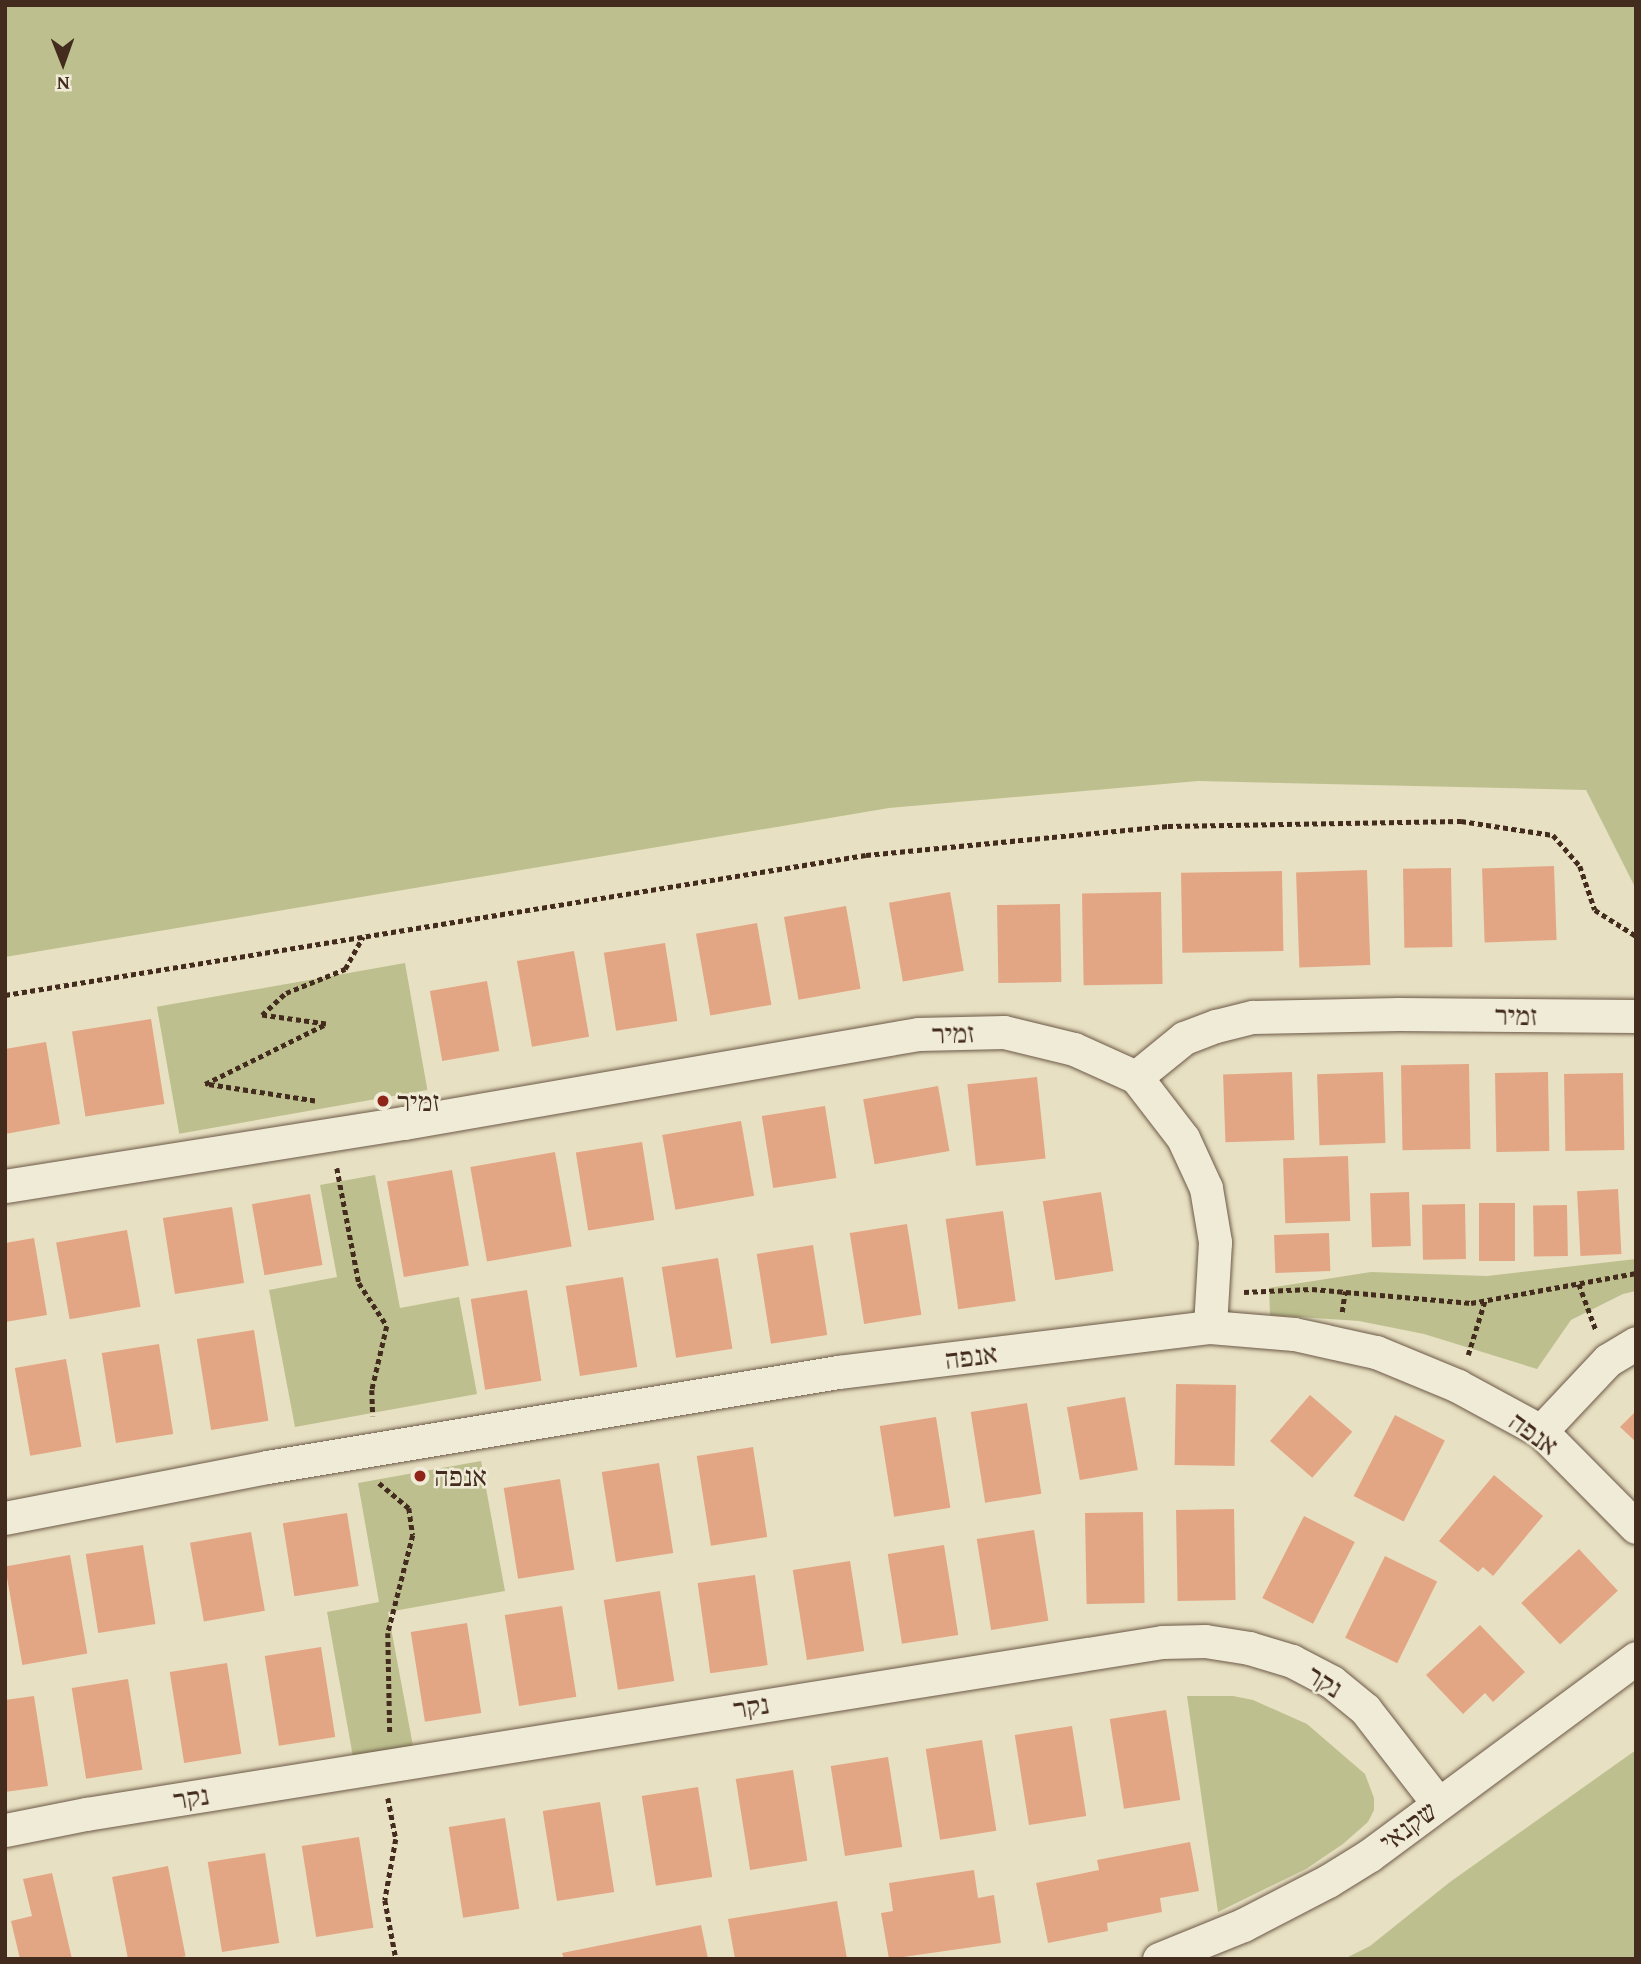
<!DOCTYPE html>
<meta charset="utf-8">
<style>
body{margin:0}
#map{position:relative;width:1641px;height:1964px;overflow:hidden;background:#e8e0c2;font-family:"Gentium Book Plus","Frank Ruhl Libre",serif}
div>[style]{position:absolute}
[style*='--x']{left:calc(var(--x)*1px);top:calc(var(--y)*1px);width:calc(var(--w)*1px);rotate:calc(var(--a)*1deg)}
.green>*{inset:0;background:#bdc08e;transform-origin:0 0}
.building>*{inset:0;background:#e3a685;transform-origin:0 0}
.path>*{height:4.5px;margin-top:-2.25px;transform-origin:0;background:repeating-linear-gradient(90deg,#432c1e 0 5px,transparent 0 8.5px)}
.roads{filter:drop-shadow(0 0 2px #6c5947) drop-shadow(0 0 2px #6c5947)}
.minor>*{height:33px;margin:-16.5px;padding:0 16.5px;transform-origin:16.5px;border-radius:16.5px;background:#f0ebd7}
.dots>*{width:19px;height:19px;translate:-50% -50%;box-sizing:border-box;border:4px solid #f0ebd7;border-radius:50%}
span{translate:-50% -50%;white-space:nowrap;text-align:center;line-height:1.15;-webkit-text-stroke:5px #f0ebd7;paint-order:stroke}
.street-label{font-size:28px;color:#432c1e}
.poi-label{font-size:28px;color:#432c1e}
.left{translate:0 -50%;text-align:left}
.frame{position:absolute;inset:0;border:7px solid #432c1e;pointer-events:none}
.north{position:absolute;left:28px;top:28px;width:70px;height:70px;-webkit-text-stroke:5px #f0ebd7;paint-order:stroke;rotate:179deg;font-size:19px;font-weight:700;line-height:28px;text-align:center;color:#432c1e}
.north::after{content:'';display:block;margin:auto;width:24px;height:32px;background:#432c1e;clip-path:polygon(50% 0,100% 100%,50% 72%,0 100%)}
</style>
<div id="map">
<div class="green">
<div style="clip-path:polygon(5px 5px,1636px 5px,1636px 889px,1586px 790px,1198px 781px,889px 808px,5px 957px)"></div>
<div style="left:405px;top:963px;width:129px;height:252px;rotate:80deg"></div>
<div style="clip-path:polygon(375px 1175px,400px 1308px,459px 1297px,477px 1394px,295px 1427px,269px 1290px,337px 1277px,320px 1185px)"></div>
<div style="clip-path:polygon(1636px 1259px,1636px 1291px,1623px 1294px,1571px 1320px,1537px 1369px,1424px 1334px,1359px 1321px,1270px 1315px,1269px 1288px,1371px 1272px,1487px 1276px)"></div>
<div style="clip-path:polygon(481px 1461px,505px 1591px,388px 1612px,413px 1746px,353px 1757px,327px 1612px,379px 1602px,358px 1483px)"></div>
<div style="clip-path:polygon(1187px 1696px,1233px 1696px,1253px 1700px,1307px 1724px,1365px 1774px,1374px 1798px,1374px 1810px,1368px 1822px,1343px 1844px,1306px 1869px,1218px 1912px)"></div>
<div style="clip-path:polygon(1636px 1750px,1636px 1959px,1344px 1959px,1370px 1946px,1450px 1882px)"></div>
</div>
<div class="building">
<div style="left:1554px;top:866px;width:74px;height:72px;rotate:88deg"></div>
<div style="left:1451px;top:868px;width:79px;height:48px;rotate:89deg"></div>
<div style="left:1367px;top:870px;width:95px;height:71px;rotate:88deg"></div>
<div style="left:1282px;top:871px;width:80px;height:101px;rotate:89deg"></div>
<div style="left:950px;top:892px;width:80px;height:62px;rotate:80deg"></div>
<div style="left:1161px;top:892px;width:92px;height:79px;rotate:89deg"></div>
<div style="left:1060px;top:904px;width:78px;height:63px;rotate:89deg"></div>
<div style="left:846px;top:906px;width:84px;height:63px;rotate:80deg"></div>
<div style="left:757px;top:923px;width:83px;height:62px;rotate:80deg"></div>
<div style="left:665px;top:943px;width:79px;height:62px;rotate:81deg"></div>
<div style="left:574px;top:951px;width:87px;height:58px;rotate:80deg"></div>
<div style="left:487px;top:981px;width:71px;height:58px;rotate:80deg"></div>
<div style="left:151px;top:1019px;width:86px;height:80px;rotate:81deg"></div>
<div style="clip-path:polygon(46px 1042px,60px 1124px,5px 1134px,5px 1049px)"></div>
<div style="left:1469px;top:1064px;width:85px;height:68px;rotate:89deg"></div>
<div style="left:1292px;top:1072px;width:68px;height:69px;rotate:88deg"></div>
<div style="left:1383px;top:1072px;width:71px;height:66px;rotate:88deg"></div>
<div style="left:1548px;top:1072px;width:79px;height:53px;rotate:89deg"></div>
<div style="left:1623px;top:1073px;width:77px;height:59px;rotate:89deg"></div>
<div style="left:1037px;top:1077px;width:82px;height:70px;rotate:84deg"></div>
<div style="left:938px;top:1086px;width:66px;height:76px;rotate:80deg"></div>
<div style="left:825px;top:1106px;width:73px;height:64px;rotate:81deg"></div>
<div style="left:741px;top:1121px;width:76px;height:80px;rotate:80deg"></div>
<div style="left:642px;top:1142px;width:79px;height:67px;rotate:81deg"></div>
<div style="left:555px;top:1152px;width:96px;height:86px;rotate:80deg"></div>
<div style="left:1348px;top:1156px;width:65px;height:65px;rotate:88deg"></div>
<div style="left:452px;top:1170px;width:97px;height:66px;rotate:80deg"></div>
<div style="left:1618px;top:1189px;width:65px;height:41px;rotate:87deg"></div>
<div style="left:1101px;top:1192px;width:80px;height:59px;rotate:81deg"></div>
<div style="left:1409px;top:1192px;width:54px;height:39px;rotate:88deg"></div>
<div style="left:310px;top:1194px;width:72px;height:59px;rotate:80deg"></div>
<div style="left:1479px;top:1203px;width:36px;height:58px"></div>
<div style="left:1465px;top:1204px;width:55px;height:43px;rotate:89deg"></div>
<div style="left:1567px;top:1205px;width:51px;height:34px;rotate:89deg"></div>
<div style="left:232px;top:1207px;width:77px;height:70px;rotate:81deg"></div>
<div style="left:1003px;top:1211px;width:91px;height:58px;rotate:82deg"></div>
<div style="left:907px;top:1224px;width:92px;height:58px;rotate:81deg"></div>
<div style="left:127px;top:1230px;width:78px;height:72px;rotate:80deg"></div>
<div style="left:1329px;top:1233px;width:38px;height:55px;rotate:88deg"></div>
<div style="clip-path:polygon(34px 1238px,47px 1315px,5px 1322px,5px 1243px)"></div>
<div style="left:813px;top:1245px;width:91px;height:57px;rotate:81deg"></div>
<div style="left:718px;top:1258px;width:92px;height:57px;rotate:81deg"></div>
<div style="left:623px;top:1277px;width:91px;height:58px;rotate:81deg"></div>
<div style="left:527px;top:1290px;width:92px;height:57px;rotate:81deg"></div>
<div style="left:254px;top:1330px;width:92px;height:58px;rotate:81deg"></div>
<div style="left:159px;top:1344px;width:91px;height:58px;rotate:81deg"></div>
<div style="left:66px;top:1359px;width:89px;height:52px;rotate:80deg"></div>
<div style="left:1176px;top:1384px;width:60px;height:81px;rotate:1deg"></div>
<div style="left:1310px;top:1395px;width:56px;height:61px;rotate:41deg"></div>
<div style="left:1125px;top:1397px;width:74px;height:59px;rotate:80deg"></div>
<div style="left:1027px;top:1403px;width:92px;height:57px;rotate:81deg"></div>
<div style="clip-path:polygon(1636px 1411px,1636px 1442px,1620px 1427px)"></div>
<div style="left:1395px;top:1415px;width:56px;height:91px;rotate:27deg"></div>
<div style="left:936px;top:1417px;width:92px;height:57px;rotate:81deg"></div>
<div style="left:753px;top:1447px;width:91px;height:57px;rotate:81deg"></div>
<div style="left:659px;top:1463px;width:91px;height:58px;rotate:81deg"></div>
<div style="clip-path:polygon(1494px 1475px,1543px 1516px,1493px 1576px,1483px 1567px,1478px 1572px,1439px 1541px)"></div>
<div style="left:560px;top:1479px;width:92px;height:57px;rotate:81deg"></div>
<div style="left:1234px;top:1509px;width:91px;height:58px;rotate:89deg"></div>
<div style="left:1143px;top:1512px;width:91px;height:58px;rotate:89deg"></div>
<div style="left:347px;top:1513px;width:74px;height:65px;rotate:81deg"></div>
<div style="left:1304px;top:1516px;width:57px;height:92px;rotate:27deg"></div>
<div style="left:1034px;top:1530px;width:92px;height:58px;rotate:81deg"></div>
<div style="left:251px;top:1532px;width:80px;height:62px;rotate:80deg"></div>
<div style="left:143px;top:1545px;width:80px;height:58px;rotate:81deg"></div>
<div style="left:944px;top:1545px;width:91px;height:57px;rotate:81deg"></div>
<div style="left:1579px;top:1549px;width:57px;height:79px;rotate:47deg"></div>
<div style="left:70px;top:1555px;width:100px;height:66px;rotate:80deg"></div>
<div style="left:1385px;top:1556px;width:58px;height:91px;rotate:26deg"></div>
<div style="left:850px;top:1561px;width:91px;height:58px;rotate:81deg"></div>
<div style="left:755px;top:1575px;width:91px;height:58px;rotate:82deg"></div>
<div style="left:660px;top:1591px;width:91px;height:57px;rotate:81deg"></div>
<div style="left:562px;top:1606px;width:92px;height:58px;rotate:81deg"></div>
<div style="left:467px;top:1623px;width:91px;height:57px;rotate:81deg"></div>
<div style="clip-path:polygon(1480px 1625px,1525px 1672px,1493px 1702px,1485px 1693px,1463px 1714px,1426px 1675px)"></div>
<div style="left:321px;top:1647px;width:91px;height:57px;rotate:81deg"></div>
<div style="left:227px;top:1663px;width:92px;height:58px;rotate:81deg"></div>
<div style="left:128px;top:1679px;width:92px;height:57px;rotate:81deg"></div>
<div style="clip-path:polygon(34px 1696px,48px 1786px,5px 1792px,5px 1700px)"></div>
<div style="left:1166px;top:1710px;width:91px;height:57px;rotate:81deg"></div>
<div style="left:1072px;top:1726px;width:91px;height:58px;rotate:81deg"></div>
<div style="left:982px;top:1740px;width:92px;height:57px;rotate:81deg"></div>
<div style="left:888px;top:1757px;width:91px;height:58px;rotate:81deg"></div>
<div style="left:793px;top:1770px;width:92px;height:58px;rotate:81deg"></div>
<div style="left:698px;top:1787px;width:91px;height:57px;rotate:81deg"></div>
<div style="left:600px;top:1802px;width:91px;height:58px;rotate:81deg"></div>
<div style="left:505px;top:1818px;width:92px;height:57px;rotate:81deg"></div>
<div style="left:359px;top:1837px;width:92px;height:58px;rotate:81deg"></div>
<div style="clip-path:polygon(1190px 1842px,1199px 1891px,1160px 1898px,1162px 1912px,1107px 1923px,1108px 1931px,1048px 1943px,1036px 1883px,1099px 1870px,1097px 1860px)"></div>
<div style="left:265px;top:1853px;width:91px;height:58px;rotate:81deg"></div>
<div style="left:168px;top:1866px;width:92px;height:57px;rotate:79deg"></div>
<div style="clip-path:polygon(974px 1870px,978px 1898px,994px 1895px,1001px 1943px,889px 1959px,881px 1913px,893px 1911px,889px 1883px)"></div>
<div style="clip-path:polygon(52px 1873px,72px 1959px,20px 1959px,11px 1921px,32px 1916px,23px 1879px)"></div>
<div style="clip-path:polygon(837px 1901px,847px 1959px,735px 1959px,728px 1919px)"></div>
<div style="clip-path:polygon(701px 1925px,708px 1959px,564px 1959px,562px 1953px)"></div>
</div>
<div class="path">
<div style="--x:5;--y:995;--w:872;--a:-9.24"></div>
<div style="--x:866;--y:855;--w:303;--a:-5.5"></div>
<div style="--x:1168;--y:826;--w:293;--a:-1"></div>
<div style="--x:1461;--y:821;--w:93;--a:8.7"></div>
<div style="--x:1553;--y:835;--w:41;--a:48.9"></div>
<div style="--x:1580;--y:866;--w:46;--a:71.2"></div>
<div style="--x:1595;--y:910;--w:49;--a:32.4"></div>
<div style="--x:315;--y:1101;--w:111;--a:-171.2"></div>
<div style="--x:205;--y:1084;--w:135;--a:-26.4"></div>
<div style="--x:326;--y:1024;--w:65;--a:-172"></div>
<div style="--x:262;--y:1015;--w:33;--a:-43"></div>
<div style="--x:286;--y:993;--w:64;--a:-22.1"></div>
<div style="--x:345;--y:969;--w:37;--a:-61"></div>
<div style="--x:337;--y:1168;--w:117;--a:79.2"></div>
<div style="--x:359;--y:1283;--w:51;--a:56.9"></div>
<div style="--x:387;--y:1326;--w:66;--a:103.2"></div>
<div style="--x:372;--y:1390;--w:26;--a:88"></div>
<div style="--x:1579;--y:1284;--w:49;--a:69.7"></div>
<div style="--x:1244;--y:1292;--w:68;--a:-2.5"></div>
<div style="--x:1312;--y:1289;--w:160;--a:5"></div>
<div style="--x:1471;--y:1303;--w:168;--a:-10.3"></div>
<div style="--x:1342;--y:1312;--w:21;--a:-82"></div>
<div style="--x:1468;--y:1355;--w:58;--a:-72.8"></div>
<div style="--x:379;--y:1483;--w:39;--a:40"></div>
<div style="--x:409;--y:1508;--w:27;--a:82"></div>
<div style="--x:413;--y:1535;--w:101;--a:104.3"></div>
<div style="--x:388;--y:1633;--w:100;--a:88.9"></div>
<div style="--x:388;--y:1798;--w:42;--a:79"></div>
<div style="--x:396;--y:1839;--w:62;--a:100.2"></div>
<div style="--x:385;--y:1900;--w:60;--a:79.4"></div>
</div>
<div class="roads">
<div class="minor">
<div style="--x:1136;--y:1077;--w:77;--a:52.4"></div>
<div style="--x:1183;--y:1138;--w:55;--a:65.3"></div>
<div style="--x:1206;--y:1188;--w:55;--a:80.5"></div>
<div style="--x:1215;--y:1242;--w:85;--a:93.4"></div>
<div style="--x:5;--y:1186;--w:404;--a:-9"></div>
<div style="--x:404;--y:1123;--w:522;--a:-9.82"></div>
<div style="--x:918;--y:1034;--w:86;--a:-1.3"></div>
<div style="--x:1004;--y:1032;--w:72;--a:13.7"></div>
<div style="--x:1074;--y:1049;--w:68;--a:24.3"></div>
<div style="--x:1136;--y:1077;--w:62;--a:-39.1"></div>
<div style="--x:1184;--y:1038;--w:34;--a:-21"></div>
<div style="--x:1216;--y:1026;--w:38;--a:-14"></div>
<div style="--x:1253;--y:1017;--w:146;--a:-1.2"></div>
<div style="--x:1399;--y:1014;--w:237;--a:0.5"></div>
<div style="--x:1541;--y:1431;--w:98;--a:-46.7"></div>
<div style="--x:1608;--y:1360;--w:33;--a:-31"></div>
<div style="--x:5;--y:1518;--w:267;--a:-11"></div>
<div style="--x:267;--y:1467;--w:579;--a:-9.45"></div>
<div style="--x:838;--y:1372;--w:375;--a:-6.9"></div>
<div style="--x:1210;--y:1327;--w:84;--a:4.8"></div>
<div style="--x:1294;--y:1334;--w:84;--a:12.4"></div>
<div style="--x:1376;--y:1352;--w:89;--a:22.5"></div>
<div style="--x:1458;--y:1386;--w:94;--a:28.5"></div>
<div style="--x:1541;--y:1431;--w:135;--a:45.3"></div>
<div style="--x:5;--y:1830;--w:83;--a:-11.2"></div>
<div style="--x:86;--y:1814;--w:1090;--a:-9.08"></div>
<div style="--x:1162;--y:1642;--w:43;--a:-1.3"></div>
<div style="--x:1205;--y:1641;--w:45;--a:9"></div>
<div style="--x:1249;--y:1648;--w:45;--a:16.8"></div>
<div style="--x:1292;--y:1661;--w:45;--a:27.7"></div>
<div style="--x:1332;--y:1682;--w:43;--a:39.3"></div>
<div style="--x:1365;--y:1709;--w:119;--a:52.2"></div>
<div style="--x:1159;--y:1959;--w:91;--a:-22"></div>
<div style="--x:1243;--y:1925;--w:96;--a:-27.4"></div>
<div style="--x:1328;--y:1881;--w:49;--a:-31.8"></div>
<div style="--x:1370;--y:1855;--w:331;--a:-36.5"></div>
</div>
</div>
<div class="dots">
<div style="left:383px;top:1101px;background:#8f2418"></div>
<div style="left:420px;top:1476px;background:#8f2418"></div>
</div>
<div class="street-label">
<span style="left:1516px;top:1015px;rotate:1deg">זמיר</span>
<span style="left:953px;top:1033px;rotate:-2deg">זמיר</span>
<span style="left:971px;top:1356px;rotate:-7deg">אנפה</span>
<span style="left:1534px;top:1433px;rotate:36deg">אנפה</span>
<span style="left:1325px;top:1681px;rotate:32deg">נקר</span>
<span style="left:751px;top:1706px;rotate:-9deg">נקר</span>
<span style="left:191px;top:1797px;rotate:-9deg">נקר</span>
<span style="left:1408px;top:1826px;rotate:-37deg">שקנאי</span>
</div>
<div class="poi-label">
<span class="left" style="left:397px;top:1101px">זמיר</span>
<span class="left" style="left:434px;top:1476px">אנפה</span>
</div>
<div class="frame"></div>
<div class="north">N</div>
</div>
